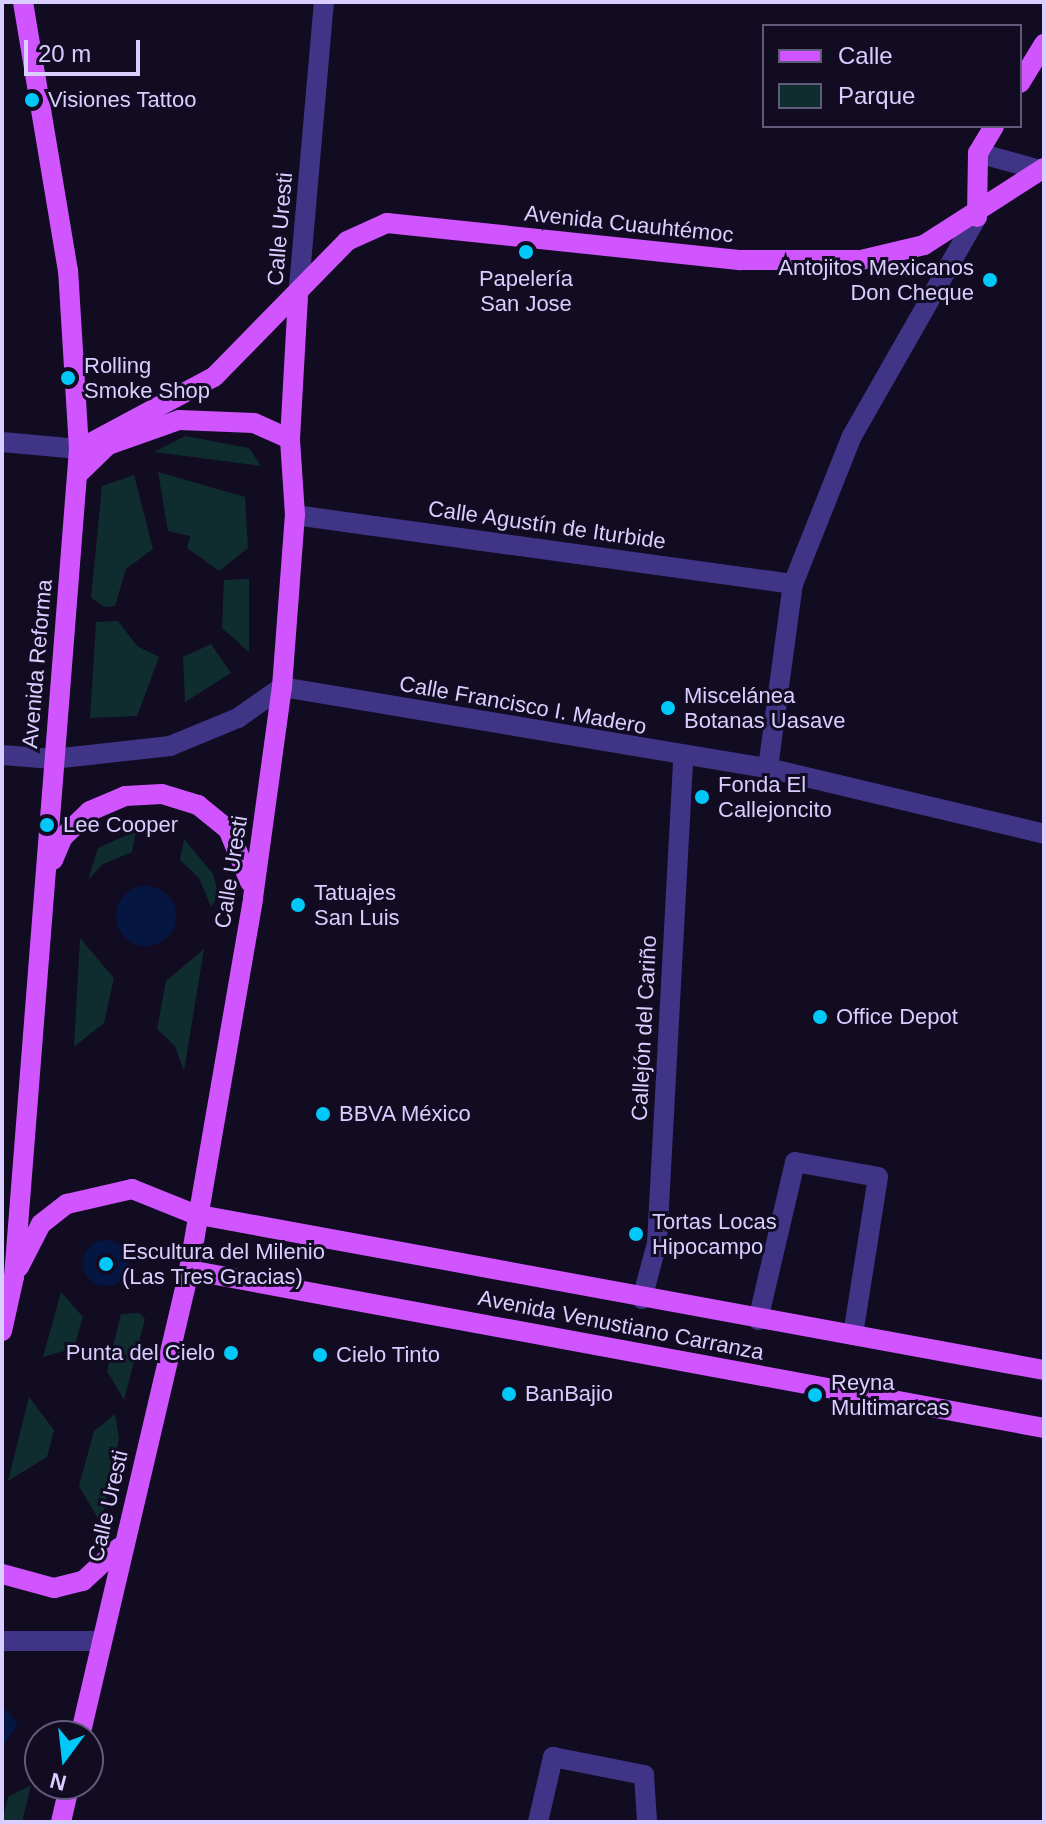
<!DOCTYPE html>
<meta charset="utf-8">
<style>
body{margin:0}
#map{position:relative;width:1046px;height:1824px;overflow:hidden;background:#120c23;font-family:Arial,sans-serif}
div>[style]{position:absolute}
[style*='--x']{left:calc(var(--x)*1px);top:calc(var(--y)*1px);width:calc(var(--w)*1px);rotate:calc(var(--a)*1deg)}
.green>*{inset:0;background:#0f2c2e}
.water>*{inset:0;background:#061643}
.round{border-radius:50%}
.minor>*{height:20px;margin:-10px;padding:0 10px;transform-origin:10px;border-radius:10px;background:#3f3486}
.major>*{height:20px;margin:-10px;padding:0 10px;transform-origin:10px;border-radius:10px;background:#d055ff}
.dots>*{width:22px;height:22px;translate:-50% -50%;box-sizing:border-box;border:4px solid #120c23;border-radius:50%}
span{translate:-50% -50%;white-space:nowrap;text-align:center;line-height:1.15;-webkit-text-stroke:6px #120c23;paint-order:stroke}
.poi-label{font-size:22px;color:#d9ceff}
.left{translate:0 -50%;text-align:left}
.right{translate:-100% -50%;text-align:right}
.street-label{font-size:22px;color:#d9ceff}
.frame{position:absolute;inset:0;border:4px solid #d9ceff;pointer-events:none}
.legend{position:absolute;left:762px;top:24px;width:260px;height:104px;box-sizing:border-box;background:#120c23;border:2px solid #625a7b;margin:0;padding:10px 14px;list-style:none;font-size:24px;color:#d9ceff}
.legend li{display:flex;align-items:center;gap:16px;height:40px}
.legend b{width:40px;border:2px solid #625a7b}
.north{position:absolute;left:24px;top:1720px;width:80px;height:80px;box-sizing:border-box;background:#120c23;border:2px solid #625a7b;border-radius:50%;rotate:195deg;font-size:22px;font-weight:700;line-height:32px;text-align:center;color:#d9ceff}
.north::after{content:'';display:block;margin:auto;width:28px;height:36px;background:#00c8f9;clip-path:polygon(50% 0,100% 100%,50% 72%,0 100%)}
.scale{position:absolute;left:24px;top:40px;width:116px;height:36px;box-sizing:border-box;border:4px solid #d9ceff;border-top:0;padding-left:10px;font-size:24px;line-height:28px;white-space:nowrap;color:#d9ceff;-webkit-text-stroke:6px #120c23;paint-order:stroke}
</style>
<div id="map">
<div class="green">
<div style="clip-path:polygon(185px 436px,249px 448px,261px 466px,154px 452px)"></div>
<div style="clip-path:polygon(158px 472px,245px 497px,248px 548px,219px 571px,187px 548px,190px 536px,168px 531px)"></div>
<div style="clip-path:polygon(134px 475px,153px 549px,126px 569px,115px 606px,105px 607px,91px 598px,102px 486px)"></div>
<div style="clip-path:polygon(249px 579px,249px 652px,222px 628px,224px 580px)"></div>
<div style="clip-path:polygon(118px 621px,137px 646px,159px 657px,137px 716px,90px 718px,96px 622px)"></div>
<div style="clip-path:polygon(211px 644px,231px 673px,185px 702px,183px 657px)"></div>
<div style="clip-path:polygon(136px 831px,132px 852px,103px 864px,88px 880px,98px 848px)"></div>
<div style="clip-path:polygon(184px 839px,213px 874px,219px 896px,211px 907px,199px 878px,180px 860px)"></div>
<div style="clip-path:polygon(80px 938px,114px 978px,104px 1023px,74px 1047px)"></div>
<div style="clip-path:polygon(204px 949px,184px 1071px,175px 1046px,157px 1029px,166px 981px)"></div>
<div style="clip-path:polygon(61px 1292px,83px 1317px,74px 1348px,43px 1357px)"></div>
<div style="clip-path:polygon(139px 1313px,145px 1319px,124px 1400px,107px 1371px,121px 1314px)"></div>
<div style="clip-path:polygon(29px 1397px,54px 1430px,47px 1457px,8px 1481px)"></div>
<div style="clip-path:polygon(115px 1414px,119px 1438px,101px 1524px,79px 1486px,94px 1431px)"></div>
<div style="clip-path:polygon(31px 1785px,22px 1822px,2px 1822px,8px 1797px)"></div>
</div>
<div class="water">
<div class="round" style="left:116px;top:886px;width:60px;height:60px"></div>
<div class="round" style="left:83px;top:1240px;width:46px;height:46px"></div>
<div style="clip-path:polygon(2px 1705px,18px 1724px,2px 1748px)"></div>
</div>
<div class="minor">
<div style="--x:978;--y:153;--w:68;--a:15.3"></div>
<div style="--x:298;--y:298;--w:297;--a:-85"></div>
<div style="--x:2;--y:442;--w:77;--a:5.2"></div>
<div style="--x:295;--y:515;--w:503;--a:7.89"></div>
<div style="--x:2;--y:755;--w:51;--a:4.5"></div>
<div style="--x:53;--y:759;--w:118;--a:-6.3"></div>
<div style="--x:170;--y:746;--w:74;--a:-22.4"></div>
<div style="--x:238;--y:718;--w:54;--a:-35.2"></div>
<div style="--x:282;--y:687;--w:493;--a:9.5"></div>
<div style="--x:768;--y:768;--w:284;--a:13.4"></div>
<div style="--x:768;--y:768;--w:186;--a:-82.3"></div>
<div style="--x:793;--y:584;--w:159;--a:-68.3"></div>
<div style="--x:852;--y:436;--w:252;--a:-60.3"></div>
<div style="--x:642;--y:1299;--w:58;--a:-75"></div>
<div style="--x:657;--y:1243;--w:487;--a:-86.9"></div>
<div style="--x:758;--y:1320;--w:162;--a:-76.8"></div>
<div style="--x:795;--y:1162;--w:84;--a:10.2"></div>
<div style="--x:878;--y:1177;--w:160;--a:99"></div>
<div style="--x:2;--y:1641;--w:99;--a:0"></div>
<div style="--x:538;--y:1822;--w:67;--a:-77"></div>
<div style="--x:553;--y:1757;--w:93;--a:11.2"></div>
<div style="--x:644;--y:1775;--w:47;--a:86.3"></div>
</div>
<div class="major">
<div style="--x:1020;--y:83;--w:46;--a:-58.4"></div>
<div style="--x:977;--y:217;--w:64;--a:-89.1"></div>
<div style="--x:978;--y:153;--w:31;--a:-59"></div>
<div style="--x:79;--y:449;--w:153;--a:-28.1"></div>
<div style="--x:214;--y:377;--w:190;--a:-45.6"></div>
<div style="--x:347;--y:241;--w:44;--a:-24.2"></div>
<div style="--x:387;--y:223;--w:356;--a:6"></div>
<div style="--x:741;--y:260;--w:120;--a:0"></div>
<div style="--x:861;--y:260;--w:65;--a:-13.4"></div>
<div style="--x:924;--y:245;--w:143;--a:-32.7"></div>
<div style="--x:78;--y:474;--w:42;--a:-44"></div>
<div style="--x:108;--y:445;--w:75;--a:-19.4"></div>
<div style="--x:179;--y:420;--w:75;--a:2.3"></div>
<div style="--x:254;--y:423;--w:39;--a:24"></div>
<div style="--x:53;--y:860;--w:25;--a:-67"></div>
<div style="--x:63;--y:837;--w:37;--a:-44"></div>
<div style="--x:90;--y:811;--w:38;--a:-23"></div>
<div style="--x:125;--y:796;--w:37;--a:-3"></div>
<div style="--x:162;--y:794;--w:38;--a:17"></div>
<div style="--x:198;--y:805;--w:38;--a:39"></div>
<div style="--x:228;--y:829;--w:57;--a:67.5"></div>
<div style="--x:19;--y:1267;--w:48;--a:-62.9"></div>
<div style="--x:41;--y:1224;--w:33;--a:-38"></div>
<div style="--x:67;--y:1204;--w:67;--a:-13"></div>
<div style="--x:132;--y:1189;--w:67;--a:22"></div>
<div style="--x:194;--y:1214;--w:864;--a:10.4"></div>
<div style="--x:189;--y:1270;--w:869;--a:10.47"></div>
<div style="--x:2;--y:1331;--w:55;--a:-77.5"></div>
<div style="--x:14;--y:1277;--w:831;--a:-85.51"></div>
<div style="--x:79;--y:449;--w:178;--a:-93.5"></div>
<div style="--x:68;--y:271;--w:273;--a:-99.5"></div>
<div style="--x:2;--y:1574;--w:54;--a:15.1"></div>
<div style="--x:54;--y:1588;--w:30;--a:-14"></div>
<div style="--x:83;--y:1581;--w:50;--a:-42.6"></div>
<div style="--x:80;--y:1736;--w:479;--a:-76.8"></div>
<div style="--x:189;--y:1270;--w:377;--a:-80.2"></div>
<div style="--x:253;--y:898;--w:213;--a:-82.2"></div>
<div style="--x:282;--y:687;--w:172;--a:-85.7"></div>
<div style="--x:295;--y:515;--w:76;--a:-93.8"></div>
<div style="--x:290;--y:439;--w:141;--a:-86.8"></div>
<div style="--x:61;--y:1822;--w:39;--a:-77"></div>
</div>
<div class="dots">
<div style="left:32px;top:100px;background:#00c8f9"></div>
<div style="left:526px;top:252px;background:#00c8f9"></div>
<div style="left:990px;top:280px;background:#00c8f9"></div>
<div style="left:68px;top:378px;background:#00c8f9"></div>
<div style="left:668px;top:708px;background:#00c8f9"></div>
<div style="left:702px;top:797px;background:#00c8f9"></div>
<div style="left:47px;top:825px;background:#00c8f9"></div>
<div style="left:298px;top:905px;background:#00c8f9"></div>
<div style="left:820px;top:1017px;background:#00c8f9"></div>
<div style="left:323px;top:1114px;background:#00c8f9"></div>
<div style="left:636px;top:1234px;background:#00c8f9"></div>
<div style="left:106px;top:1264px;background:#00c8f9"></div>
<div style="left:231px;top:1353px;background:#00c8f9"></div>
<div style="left:320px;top:1355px;background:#00c8f9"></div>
<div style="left:509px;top:1394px;background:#00c8f9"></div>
<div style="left:815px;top:1395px;background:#00c8f9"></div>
</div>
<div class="poi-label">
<span class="left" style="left:48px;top:100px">Visiones Tattoo</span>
<span class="right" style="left:974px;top:280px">Antojitos Mexicanos<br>Don Cheque</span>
<span style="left:526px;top:291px">Papelería<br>San Jose</span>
<span class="left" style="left:84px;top:378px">Rolling<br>Smoke Shop</span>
<span class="left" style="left:684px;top:708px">Miscelánea<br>Botanas Uasave</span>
<span class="left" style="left:718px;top:797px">Fonda El<br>Callejoncito</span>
<span class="left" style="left:63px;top:825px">Lee Cooper</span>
<span class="left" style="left:314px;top:905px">Tatuajes<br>San Luis</span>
<span class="left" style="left:836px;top:1017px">Office Depot</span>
<span class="left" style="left:339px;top:1114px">BBVA México</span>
<span class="left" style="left:652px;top:1234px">Tortas Locas<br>Hipocampo</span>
<span class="left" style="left:122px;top:1264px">Escultura del Milenio<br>(Las Tres Gracias)</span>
<span class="right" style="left:215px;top:1353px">Punta del Cielo</span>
<span class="left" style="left:336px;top:1355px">Cielo Tinto</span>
<span class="left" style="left:831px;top:1395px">Reyna<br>Multimarcas</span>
<span class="left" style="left:525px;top:1394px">BanBajio</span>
</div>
<div class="street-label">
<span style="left:629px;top:224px;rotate:6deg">Avenida Cuauhtémoc</span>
<span style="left:280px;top:229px;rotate:-85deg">Calle Uresti</span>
<span style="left:547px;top:525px;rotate:8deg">Calle Agustín de Iturbide</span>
<span style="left:37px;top:664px;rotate:-85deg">Avenida Reforma</span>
<span style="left:523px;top:705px;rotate:10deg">Calle Francisco I. Madero</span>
<span style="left:231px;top:872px;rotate:-81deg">Calle Uresti</span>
<span style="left:644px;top:1028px;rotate:-87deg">Callejón del Cariño</span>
<span style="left:621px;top:1325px;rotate:11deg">Avenida Venustiano Carranza</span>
<span style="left:108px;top:1506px;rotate:-77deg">Calle Uresti</span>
</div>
<div class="frame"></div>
<ul class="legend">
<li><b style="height:10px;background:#d055ff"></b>Calle</li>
<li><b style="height:22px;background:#0f2c2e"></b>Parque</li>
</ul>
<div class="north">N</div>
<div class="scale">20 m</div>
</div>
